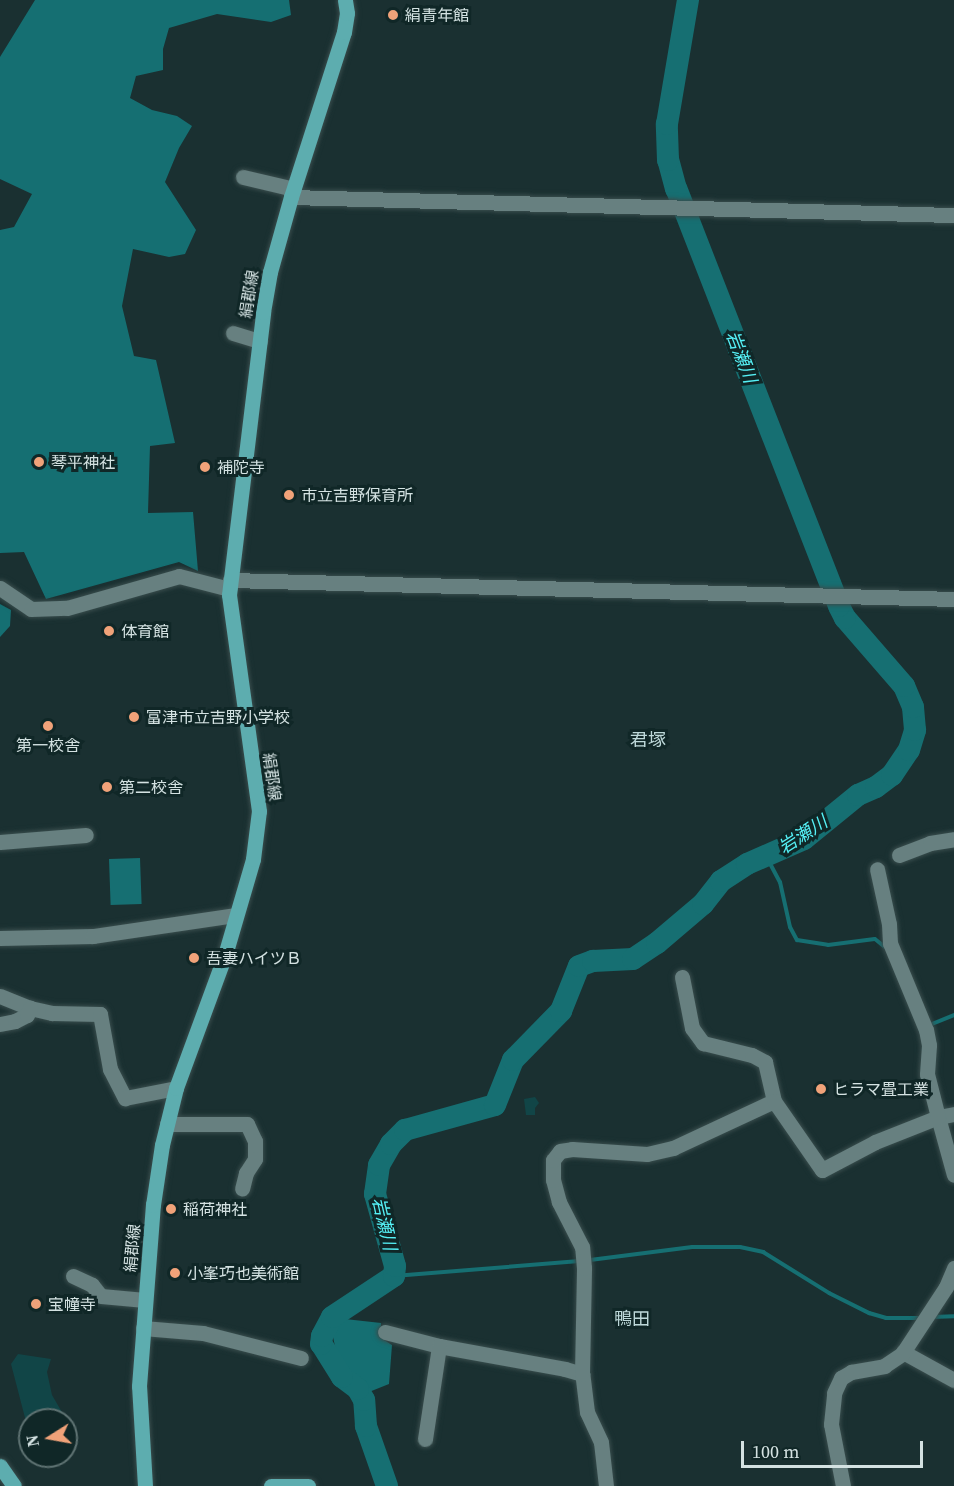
<!DOCTYPE html>
<meta charset="utf-8">
<style>
body{margin:0}
#map{position:relative;width:954px;height:1486px;overflow:hidden;background:#1a3031;font-family:"Source Serif 4","Noto Sans JP",serif}
div>[style]{position:absolute}
[style*='--x']{left:calc(var(--x)*1px);top:calc(var(--y)*1px);width:calc(var(--w)*1px);rotate:calc(var(--a)*1deg)}
.green>*{inset:0;background:#114547}
.forest>*{inset:0;background:#156f72}
.water>*{inset:0;background:#166f72;transform-origin:0 0}
.stream>*{height:4px;margin:-2px;padding:0 2px;transform-origin:2px;border-radius:2px;background:#166f72}
.river>*{height:22px;margin:-11px;padding:0 11px;transform-origin:11px;border-radius:11px;background:#166f72}
.roads{filter:drop-shadow(0 0 2px #394d4d) drop-shadow(0 0 2px #394d4d)}
.minor>*{height:15px;margin:-7.5px;padding:0 7.5px;transform-origin:7.5px;border-radius:7.5px;background:#678080}
.major>*{height:15px;margin:-7.5px;padding:0 7.5px;transform-origin:7.5px;border-radius:7.5px;background:#5dadaf}
.dots>*{width:16px;height:16px;translate:-50% -50%;box-sizing:border-box;border:3px solid #102727;border-radius:50%}
span{translate:-50% -50%;white-space:nowrap;text-align:center;line-height:1.15;-webkit-text-stroke:6px #102727;paint-order:stroke}
.poi-label{font-size:16px;color:#d4e2e2}
.left{translate:0 -50%;text-align:left}
.street-label{font-size:16px;color:#d4e2e2}
.water-label{font-size:18px;color:#55f1f6;font-style:italic}
.neighbourhood-label{font-size:18px;color:#bdd8d9}
.north{position:absolute;left:18px;top:1408px;width:60px;height:60px;box-sizing:border-box;background:#102727;border:2px solid #5e7272;border-radius:50%;rotate:259deg;font-size:16px;font-weight:700;line-height:24px;text-align:center;color:#d4e2e2}
.north::after{content:'';display:block;margin:auto;width:21px;height:27px;background:#f0a279;clip-path:polygon(50% 0,100% 100%,50% 72%,0 100%)}
.scale{position:absolute;left:741px;top:1441px;width:182px;height:27px;box-sizing:border-box;border:3px solid #d4e2e2;border-top:0;padding-left:8px;font-size:18px;line-height:21px;white-space:nowrap;color:#d4e2e2;-webkit-text-stroke:4px #102727;paint-order:stroke}
</style>
<div id="map">
<div class="green">
<div style="clip-path:polygon(535px 1097px,539px 1103px,535px 1108px,535px 1115px,526px 1115px,524px 1099px)"></div>
<div style="clip-path:polygon(18px 1354px,51px 1359px,47px 1372px,52px 1395px,63px 1414px,56px 1420px,30px 1420px,30px 1437px,11px 1364px)"></div>
</div>
<div class="forest">
<div style="clip-path:polygon(35px 0,289px 0,291px 15px,271px 22px,217px 14px,169px 28px,163px 49px,163px 70px,136px 76px,130px 98px,152px 110px,177px 116px,192px 126px,179px 148px,165px 182px,196px 230px,185px 254px,169px 257px,133px 249px,122px 306px,134px 356px,156px 360px,175px 443px,150px 446px,148px 513px,193px 512px,198px 571px,179px 562px,46px 599px,24px 552px,0 553px,0 230px,14px 227px,32px 194px,0 179px,0 57px)"></div>
<div style="clip-path:polygon(0 604px,11px 610px,10px 626px,0 637px)"></div>
<div style="clip-path:polygon(345px 1319px,381px 1323px,381px 1338px,392px 1345px,389px 1384px,369px 1392px,337px 1355px,333px 1337px,336px 1320px)"></div>
</div>
<div class="water">
<div style="left:140px;top:858px;width:46px;height:31px;rotate:88deg"></div>
</div>
<div class="stream">
<div style="--x:766;--y:856;--w:30;--a:62"></div>
<div style="--x:780;--y:882;--w:46;--a:77.5"></div>
<div style="--x:790;--y:927;--w:15;--a:62"></div>
<div style="--x:797;--y:940;--w:31;--a:9"></div>
<div style="--x:828;--y:945;--w:47;--a:-7.3"></div>
<div style="--x:875;--y:939;--w:13;--a:39"></div>
<div style="--x:927;--y:1026;--w:29;--a:-22"></div>
<div style="--x:590;--y:1260;--w:103;--a:-7.3"></div>
<div style="--x:692;--y:1247;--w:48;--a:0"></div>
<div style="--x:740;--y:1247;--w:24;--a:12"></div>
<div style="--x:763;--y:1252;--w:78;--a:31.8"></div>
<div style="--x:829;--y:1293;--w:45;--a:26.6"></div>
<div style="--x:869;--y:1313;--w:18;--a:16"></div>
<div style="--x:886;--y:1318;--w:32;--a:0"></div>
<div style="--x:394;--y:1276;--w:186;--a:-4.6"></div>
<div style="--x:931;--y:1317;--w:23;--a:-2"></div>
</div>
<div class="river">
<div style="--x:387;--y:1486;--w:64;--a:-109.3"></div>
<div style="--x:366;--y:1426;--w:26;--a:-94"></div>
<div style="--x:364;--y:1400;--w:13;--a:-119"></div>
<div style="--x:358;--y:1389;--w:20;--a:-143"></div>
<div style="--x:342;--y:1377;--w:39;--a:-122"></div>
<div style="--x:321;--y:1344;--w:8;--a:-83"></div>
<div style="--x:322;--y:1336;--w:21;--a:-62"></div>
<div style="--x:332;--y:1317;--w:74;--a:-33.5"></div>
<div style="--x:394;--y:1276;--w:10;--a:-84"></div>
<div style="--x:395;--y:1266;--w:75;--a:-105.5"></div>
<div style="--x:375;--y:1194;--w:29;--a:-82"></div>
<div style="--x:379;--y:1165;--w:24;--a:-60"></div>
<div style="--x:391;--y:1144;--w:20;--a:-45"></div>
<div style="--x:405;--y:1130;--w:93;--a:-15.5"></div>
<div style="--x:495;--y:1105;--w:48;--a:-68.2"></div>
<div style="--x:513;--y:1060;--w:69;--a:-45.6"></div>
<div style="--x:561;--y:1011;--w:48;--a:-68.2"></div>
<div style="--x:579;--y:966;--w:15;--a:-20"></div>
<div style="--x:593;--y:961;--w:40;--a:-2.9"></div>
<div style="--x:633;--y:959;--w:29;--a:-34"></div>
<div style="--x:657;--y:943;--w:60;--a:-40.3"></div>
<div style="--x:703;--y:904;--w:29;--a:-52"></div>
<div style="--x:721;--y:881;--w:31;--a:-33"></div>
<div style="--x:747;--y:864;--w:62;--a:-23.7"></div>
<div style="--x:804;--y:839;--w:70;--a:-39.2"></div>
<div style="--x:858;--y:795;--w:20;--a:-24"></div>
<div style="--x:876;--y:787;--w:20;--a:-37"></div>
<div style="--x:892;--y:775;--w:30;--a:-56"></div>
<div style="--x:909;--y:750;--w:21;--a:-73"></div>
<div style="--x:915;--y:730;--w:23;--a:-95"></div>
<div style="--x:913;--y:707;--w:23;--a:-113"></div>
<div style="--x:904;--y:686;--w:90;--a:-130.9"></div>
<div style="--x:845;--y:618;--w:13;--a:-117"></div>
<div style="--x:839;--y:606;--w:448;--a:-111.3"></div>
<div style="--x:676;--y:189;--w:30;--a:-105"></div>
<div style="--x:668;--y:160;--w:36;--a:-92"></div>
<div style="--x:667;--y:124;--w:126;--a:-80.4"></div>
</div>
<div class="roads">
<div class="minor">
<div style="--x:243;--y:177;--w:52;--a:13.2"></div>
<div style="--x:291;--y:197;--w:663;--a:1.56"></div>
<div style="--x:233;--y:333;--w:28;--a:17"></div>
<div style="--x:230;--y:580;--w:724;--a:1.5"></div>
<div style="--x:0;--y:588;--w:37;--a:34"></div>
<div style="--x:31;--y:609;--w:36;--a:-2"></div>
<div style="--x:67;--y:608;--w:116;--a:-15.9"></div>
<div style="--x:179;--y:576;--w:52;--a:14.6"></div>
<div style="--x:0;--y:842;--w:86;--a:-4.7"></div>
<div style="--x:899;--y:855;--w:33;--a:-21"></div>
<div style="--x:930;--y:843;--w:24;--a:-9"></div>
<div style="--x:0;--y:938;--w:93;--a:-1.2"></div>
<div style="--x:93;--y:936;--w:144;--a:-8.4"></div>
<div style="--x:682;--y:977;--w:52;--a:78.9"></div>
<div style="--x:692;--y:1028;--w:19;--a:54"></div>
<div style="--x:703;--y:1043;--w:50;--a:13.8"></div>
<div style="--x:752;--y:1055;--w:15;--a:28"></div>
<div style="--x:765;--y:1062;--w:40;--a:77"></div>
<div style="--x:0;--y:996;--w:32;--a:22"></div>
<div style="--x:30;--y:1008;--w:23;--a:13"></div>
<div style="--x:52;--y:1013;--w:48;--a:1.2"></div>
<div style="--x:100;--y:1014;--w:56;--a:79.7"></div>
<div style="--x:110;--y:1069;--w:33;--a:63"></div>
<div style="--x:125;--y:1098;--w:52;--a:-11.1"></div>
<div style="--x:0;--y:1024;--w:15;--a:-11"></div>
<div style="--x:15;--y:1021;--w:13;--a:-27"></div>
<div style="--x:27;--y:1015;--w:8;--a:-67"></div>
<div style="--x:954;--y:1114;--w:16;--a:169"></div>
<div style="--x:938;--y:1117;--w:60;--a:74.6"></div>
<div style="--x:167;--y:1124;--w:80;--a:0"></div>
<div style="--x:247;--y:1124;--w:19;--a:65"></div>
<div style="--x:255;--y:1141;--w:18;--a:90"></div>
<div style="--x:255;--y:1159;--w:17;--a:123"></div>
<div style="--x:246;--y:1173;--w:16;--a:104"></div>
<div style="--x:73;--y:1276;--w:21;--a:25"></div>
<div style="--x:92;--y:1285;--w:14;--a:51"></div>
<div style="--x:101;--y:1296;--w:44;--a:5.2"></div>
<div style="--x:143;--y:1328;--w:60;--a:4.8"></div>
<div style="--x:203;--y:1333;--w:101;--a:14.3"></div>
<div style="--x:385;--y:1332;--w:56;--a:14.5"></div>
<div style="--x:439;--y:1346;--w:128;--a:10.3"></div>
<div style="--x:565;--y:1369;--w:18;--a:16"></div>
<div style="--x:903;--y:1352;--w:58;--a:28.8"></div>
<div style="--x:425;--y:1439;--w:94;--a:-81.4"></div>
<div style="--x:606;--y:1486;--w:44;--a:-96.5"></div>
<div style="--x:601;--y:1442;--w:33;--a:-115"></div>
<div style="--x:587;--y:1412;--w:38;--a:-97"></div>
<div style="--x:582;--y:1374;--w:106;--a:-88.9"></div>
<div style="--x:584;--y:1268;--w:21;--a:-95"></div>
<div style="--x:582;--y:1247;--w:51;--a:-117.1"></div>
<div style="--x:559;--y:1202;--w:23;--a:-105"></div>
<div style="--x:553;--y:1180;--w:20;--a:-90"></div>
<div style="--x:553;--y:1160;--w:11;--a:-52"></div>
<div style="--x:560;--y:1151;--w:12;--a:-9"></div>
<div style="--x:572;--y:1149;--w:75;--a:3.8"></div>
<div style="--x:647;--y:1154;--w:27;--a:-13"></div>
<div style="--x:673;--y:1148;--w:111;--a:-25"></div>
<div style="--x:774;--y:1101;--w:84;--a:55.2"></div>
<div style="--x:822;--y:1170;--w:60;--a:-27.8"></div>
<div style="--x:875;--y:1142;--w:68;--a:-21.6"></div>
<div style="--x:938;--y:1117;--w:44;--a:-104.3"></div>
<div style="--x:927;--y:1074;--w:29;--a:-86"></div>
<div style="--x:929;--y:1045;--w:15;--a:-101"></div>
<div style="--x:926;--y:1030;--w:94;--a:-112.5"></div>
<div style="--x:890;--y:943;--w:19;--a:-93"></div>
<div style="--x:889;--y:924;--w:56;--a:-102.3"></div>
<div style="--x:843;--y:1486;--w:63;--a:-101"></div>
<div style="--x:831;--y:1424;--w:31;--a:-84"></div>
<div style="--x:834;--y:1393;--w:17;--a:-65"></div>
<div style="--x:841;--y:1378;--w:12;--a:-31"></div>
<div style="--x:851;--y:1372;--w:34;--a:-10"></div>
<div style="--x:884;--y:1366;--w:22;--a:-34"></div>
<div style="--x:902;--y:1354;--w:80;--a:-56.7"></div>
<div style="--x:946;--y:1287;--w:21;--a:-67"></div>
</div>
<div class="major">
<div style="--x:0;--y:1466;--w:24;--a:55"></div>
<div style="--x:145;--y:1486;--w:100;--a:-93.4"></div>
<div style="--x:139;--y:1386;--w:182;--a:-85.6"></div>
<div style="--x:153;--y:1205;--w:61;--a:-81.5"></div>
<div style="--x:162;--y:1145;--w:59;--a:-76.2"></div>
<div style="--x:176;--y:1088;--w:142;--a:-69.8"></div>
<div style="--x:225;--y:955;--w:100;--a:-73.7"></div>
<div style="--x:253;--y:859;--w:48;--a:-82.9"></div>
<div style="--x:259;--y:811;--w:218;--a:-97.9"></div>
<div style="--x:229;--y:595;--w:285;--a:-83.1"></div>
<div style="--x:263;--y:312;--w:41;--a:-80.1"></div>
<div style="--x:270;--y:272;--w:78;--a:-74.4"></div>
<div style="--x:291;--y:197;--w:173;--a:-72.2"></div>
<div style="--x:344;--y:32;--w:19;--a:-81"></div>
<div style="--x:347;--y:13;--w:13;--a:-99"></div>
<div style="--x:271;--y:1486;--w:37;--a:0"></div>
</div>
</div>
<div class="dots">
<div style="left:393px;top:15px;background:#f0a279"></div>
<div style="left:39px;top:462px;background:#f0a279"></div>
<div style="left:205px;top:467px;background:#f0a279"></div>
<div style="left:289px;top:495px;background:#f0a279"></div>
<div style="left:109px;top:631px;background:#f0a279"></div>
<div style="left:134px;top:717px;background:#f0a279"></div>
<div style="left:48px;top:726px;background:#f0a279"></div>
<div style="left:107px;top:787px;background:#f0a279"></div>
<div style="left:194px;top:958px;background:#f0a279"></div>
<div style="left:821px;top:1089px;background:#f0a279"></div>
<div style="left:171px;top:1209px;background:#f0a279"></div>
<div style="left:175px;top:1273px;background:#f0a279"></div>
<div style="left:36px;top:1304px;background:#f0a279"></div>
</div>
<div class="poi-label">
<span class="left" style="left:405px;top:15px">絹青年館</span>
<span class="left" style="left:51px;top:462px">琴平神社</span>
<span class="left" style="left:217px;top:467px">補陀寺</span>
<span class="left" style="left:301px;top:495px">市立吉野保育所</span>
<span class="left" style="left:121px;top:631px">体育館</span>
<span class="left" style="left:146px;top:717px">富津市立吉野小学校</span>
<span style="left:48px;top:745px">第一校舎</span>
<span class="left" style="left:119px;top:787px">第二校舎</span>
<span class="left" style="left:206px;top:958px">吾妻ハイツＢ</span>
<span class="left" style="left:833px;top:1089px">ヒラマ畳工業</span>
<span class="left" style="left:183px;top:1209px">稲荷神社</span>
<span class="left" style="left:187px;top:1273px">小峯巧也美術館</span>
<span class="left" style="left:48px;top:1304px">宝幢寺</span>
</div>
<div class="street-label">
<span style="left:249px;top:294px;rotate:-81deg">絹郡線</span>
<span style="left:272px;top:777px;rotate:82deg">絹郡線</span>
<span style="left:132px;top:1248px;rotate:-85deg">絹郡線</span>
</div>
<div class="water-label">
<span style="left:741px;top:357px;rotate:69deg">岩瀬川</span>
<span style="left:803px;top:835px;rotate:-33deg">岩瀬川</span>
<span style="left:384px;top:1224px;rotate:77deg">岩瀬川</span>
</div>
<div class="neighbourhood-label">
<span style="left:648px;top:740px">君塚</span>
<span style="left:632px;top:1319px">鴨田</span>
</div>
<div class="north">N</div>
<div class="scale">100 m</div>
</div>
